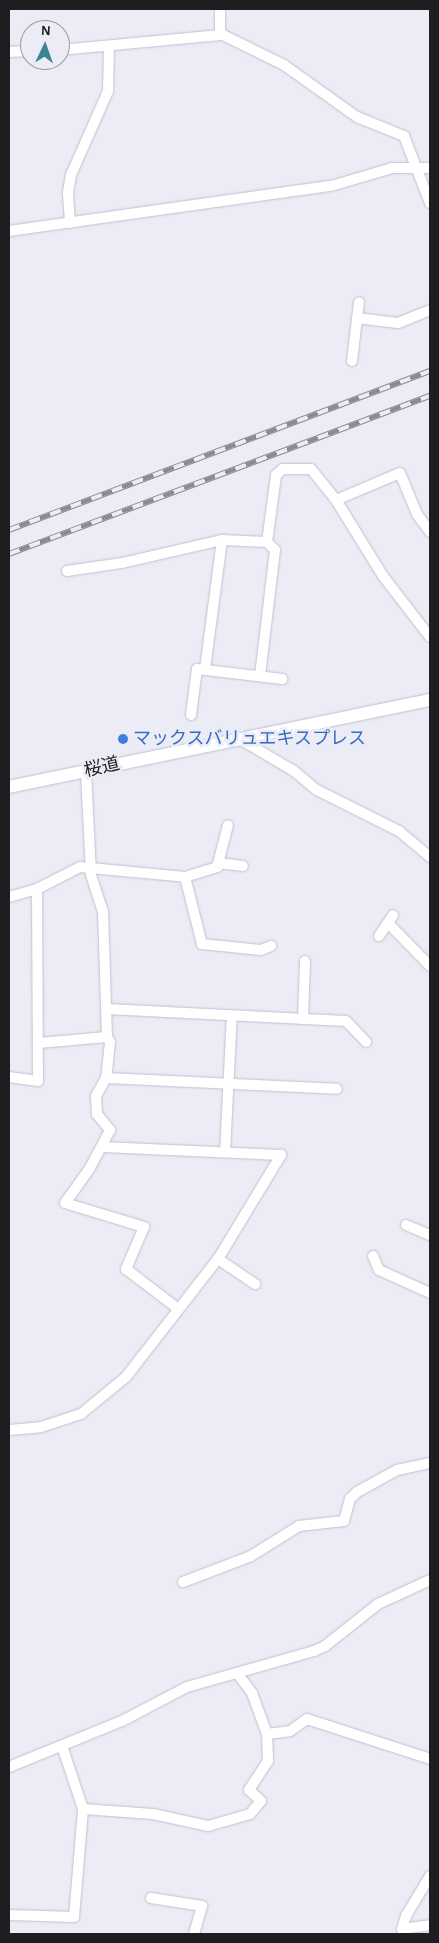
<!DOCTYPE html>
<meta charset="utf-8">
<style>
body{margin:0}
#map{position:relative;width:439px;height:1943px;overflow:hidden;background:#ececf7;font-family:"Alegreya Sans","Noto Sans JP",sans-serif}
div>[style]{position:absolute}
[style*='--x']{left:calc(var(--x)*1px);top:calc(var(--y)*1px);width:calc(var(--w)*1px);rotate:calc(var(--a)*1deg)}
.roads{filter:drop-shadow(0 0 1px #c1c1cb) drop-shadow(0 0 1px #c1c1cb)}
.minor>*{height:10px;margin:-5px;padding:0 5px;transform-origin:5px;border-radius:5px;background:#fff}
.tertiary>*{height:12px;margin:-6px;padding:0 6px;transform-origin:6px;border-radius:6px;background:#fff}
.rail>*{height:5.5px;margin-top:-2.75px;transform-origin:0;background:repeating-linear-gradient(90deg,#ececf7 0 11px,#8a8a92 0 22px);box-sizing:border-box;border-block:1px solid #8a8a92}
.dots>*{width:14px;height:14px;translate:-50% -50%;box-sizing:border-box;border:2px solid #ececf7;border-radius:50%}
span{translate:-50% -50%;white-space:nowrap;text-align:center;line-height:1.15;-webkit-text-stroke:5px #ececf7;paint-order:stroke}
.shop-label{font-size:18px;color:#366cbe}
.left{translate:0 -50%;text-align:left}
.street-label{font-size:18px;color:#1e1e22}
.frame{position:absolute;inset:0;border:10px solid #1e1e22;pointer-events:none}
.north{position:absolute;left:20px;top:20px;width:50px;height:50px;box-sizing:border-box;background:#ececf7;border:1px solid #9a9aa2;border-radius:50%;rotate:3deg;font-size:14px;font-weight:700;line-height:20px;text-align:center;color:#1e1e22}
.north::after{content:'';display:block;margin:auto;width:18px;height:22px;background:#3e8490;clip-path:polygon(50% 0,100% 100%,50% 72%,0 100%)}
</style>
<div id="map">
<div class="roads">
<div class="minor">
<div style="--x:220;--y:9;--w:26;--a:90"></div>
<div style="--x:60;--y:50;--w:164;--a:-5.3"></div>
<div style="--x:223;--y:35;--w:68;--a:26.2"></div>
<div style="--x:284;--y:65;--w:90;--a:35.5"></div>
<div style="--x:357;--y:117;--w:51;--a:22"></div>
<div style="--x:404;--y:136;--w:72;--a:68.8"></div>
<div style="--x:9;--y:52;--w:21;--a:-3"></div>
<div style="--x:70;--y:223;--w:31;--a:-94"></div>
<div style="--x:68;--y:192;--w:17;--a:-80"></div>
<div style="--x:71;--y:175;--w:92;--a:-66.2"></div>
<div style="--x:108;--y:91;--w:44;--a:-88.7"></div>
<div style="--x:9;--y:231;--w:325;--a:-8"></div>
<div style="--x:331;--y:186;--w:64;--a:-16.4"></div>
<div style="--x:392;--y:168;--w:38;--a:0"></div>
<div style="--x:357;--y:318;--w:41;--a:7"></div>
<div style="--x:398;--y:323;--w:35;--a:-22"></div>
<div style="--x:352;--y:361;--w:59;--a:-83.2"></div>
<div style="--x:336;--y:500;--w:69;--a:-22.9"></div>
<div style="--x:400;--y:473;--w:44;--a:67.5"></div>
<div style="--x:417;--y:514;--w:22;--a:54"></div>
<div style="--x:267;--y:542;--w:68;--a:-82.3"></div>
<div style="--x:276;--y:475;--w:9;--a:-41"></div>
<div style="--x:283;--y:469;--w:28;--a:0"></div>
<div style="--x:311;--y:469;--w:40;--a:51"></div>
<div style="--x:336;--y:500;--w:89;--a:58.3"></div>
<div style="--x:383;--y:576;--w:77;--a:52.4"></div>
<div style="--x:67;--y:571;--w:56;--a:-8.3"></div>
<div style="--x:122;--y:563;--w:103;--a:-13"></div>
<div style="--x:205;--y:669;--w:130;--a:-82.5"></div>
<div style="--x:222;--y:540;--w:45;--a:2.5"></div>
<div style="--x:267;--y:542;--w:11;--a:45"></div>
<div style="--x:275;--y:550;--w:127;--a:96.8"></div>
<div style="--x:191;--y:715;--w:46;--a:-82.6"></div>
<div style="--x:197;--y:669;--w:86;--a:6.7"></div>
<div style="--x:238;--y:738;--w:65;--a:30.5"></div>
<div style="--x:294;--y:771;--w:30;--a:40"></div>
<div style="--x:317;--y:790;--w:92;--a:26.6"></div>
<div style="--x:399;--y:831;--w:40;--a:40"></div>
<div style="--x:86;--y:772;--w:103;--a:87.2"></div>
<div style="--x:91;--y:875;--w:38;--a:72"></div>
<div style="--x:103;--y:911;--w:126;--a:88.2"></div>
<div style="--x:107;--y:1037;--w:6;--a:59"></div>
<div style="--x:110;--y:1042;--w:36;--a:96"></div>
<div style="--x:106;--y:1078;--w:21;--a:119"></div>
<div style="--x:96;--y:1096;--w:18;--a:87"></div>
<div style="--x:97;--y:1114;--w:21;--a:51"></div>
<div style="--x:110;--y:1130;--w:43;--a:117.8"></div>
<div style="--x:90;--y:1168;--w:43;--a:125.5"></div>
<div style="--x:65;--y:1203;--w:83;--a:16.9"></div>
<div style="--x:144;--y:1227;--w:46;--a:113.2"></div>
<div style="--x:126;--y:1269;--w:64;--a:37.4"></div>
<div style="--x:218;--y:863;--w:25;--a:7"></div>
<div style="--x:185;--y:877;--w:34;--a:-17"></div>
<div style="--x:217;--y:867;--w:43;--a:-75.3"></div>
<div style="--x:9;--y:897;--w:29;--a:-16"></div>
<div style="--x:37;--y:889;--w:48;--a:-27.1"></div>
<div style="--x:80;--y:867;--w:105;--a:5.4"></div>
<div style="--x:185;--y:877;--w:69;--a:75.8"></div>
<div style="--x:202;--y:944;--w:59;--a:5.8"></div>
<div style="--x:261;--y:950;--w:11;--a:-22"></div>
<div style="--x:388;--y:923;--w:60;--a:45.7"></div>
<div style="--x:379;--y:936;--w:25;--a:-56"></div>
<div style="--x:107;--y:1009;--w:239;--a:2.9"></div>
<div style="--x:346;--y:1021;--w:29;--a:46"></div>
<div style="--x:303;--y:1019;--w:58;--a:-88"></div>
<div style="--x:39;--y:1043;--w:68;--a:-5"></div>
<div style="--x:9;--y:1077;--w:29;--a:8"></div>
<div style="--x:38;--y:1081;--w:192;--a:-90.3"></div>
<div style="--x:106;--y:1078;--w:231;--a:2.7"></div>
<div style="--x:225;--y:1152;--w:136;--a:-87.1"></div>
<div style="--x:406;--y:1225;--w:26;--a:23"></div>
<div style="--x:373;--y:1256;--w:15;--a:67"></div>
<div style="--x:379;--y:1270;--w:56;--a:24.3"></div>
<div style="--x:218;--y:1259;--w:45;--a:34"></div>
<div style="--x:9;--y:1430;--w:32;--a:-5"></div>
<div style="--x:41;--y:1427;--w:42;--a:-18"></div>
<div style="--x:81;--y:1414;--w:58;--a:-39.4"></div>
<div style="--x:126;--y:1377;--w:150;--a:-52.1"></div>
<div style="--x:218;--y:1259;--w:122;--a:-58.8"></div>
<div style="--x:281;--y:1155;--w:178;--a:-177.4"></div>
<div style="--x:183;--y:1582;--w:73;--a:-20.9"></div>
<div style="--x:251;--y:1556;--w:57;--a:-32"></div>
<div style="--x:299;--y:1526;--w:45;--a:-6.3"></div>
<div style="--x:344;--y:1521;--w:23;--a:-75"></div>
<div style="--x:350;--y:1499;--w:10;--a:-45"></div>
<div style="--x:357;--y:1492;--w:46;--a:-28.8"></div>
<div style="--x:397;--y:1470;--w:34;--a:-12"></div>
<div style="--x:237;--y:1673;--w:25;--a:53"></div>
<div style="--x:252;--y:1693;--w:44;--a:69.9"></div>
<div style="--x:267;--y:1734;--w:23;--a:-7"></div>
<div style="--x:290;--y:1731;--w:21;--a:-35"></div>
<div style="--x:307;--y:1719;--w:129;--a:18"></div>
<div style="--x:9;--y:1767;--w:122;--a:-22.2"></div>
<div style="--x:122;--y:1721;--w:73;--a:-27.6"></div>
<div style="--x:187;--y:1687;--w:132;--a:-15.8"></div>
<div style="--x:314;--y:1651;--w:12;--a:-24"></div>
<div style="--x:325;--y:1646;--w:68;--a:-38.4"></div>
<div style="--x:378;--y:1604;--w:57;--a:-24.8"></div>
<div style="--x:83;--y:1809;--w:70;--a:4.1"></div>
<div style="--x:153;--y:1814;--w:56;--a:12.3"></div>
<div style="--x:208;--y:1826;--w:44;--a:-15.9"></div>
<div style="--x:250;--y:1814;--w:17;--a:-50"></div>
<div style="--x:261;--y:1801;--w:16;--a:-137"></div>
<div style="--x:249;--y:1790;--w:35;--a:-57"></div>
<div style="--x:268;--y:1761;--w:27;--a:-92"></div>
<div style="--x:430;--y:1876;--w:47;--a:121"></div>
<div style="--x:406;--y:1916;--w:14;--a:107"></div>
<div style="--x:402;--y:1929;--w:28;--a:-8"></div>
<div style="--x:151;--y:1898;--w:52;--a:8.9"></div>
<div style="--x:202;--y:1906;--w:29;--a:106"></div>
<div style="--x:9;--y:1915;--w:65;--a:1.8"></div>
<div style="--x:74;--y:1917;--w:108;--a:-85.2"></div>
<div style="--x:83;--y:1809;--w:66;--a:-108.4"></div>
</div>
<div class="tertiary">
<div style="--x:9;--y:787;--w:430;--a:-11.7"></div>
</div>
</div>
<div class="rail">
<div style="--x:9;--y:530;--w:450;--a:-20.7"></div>
<div style="--x:9;--y:554;--w:450;--a:-20.6"></div>
</div>
<div class="dots">
<div style="left:123px;top:739px;background:#3f7fe0"></div>
</div>
<div class="shop-label">
<span class="left" style="left:133px;top:739px">マックスバリュエキスプレス</span>
</div>
<div class="street-label">
<span style="left:102px;top:768px;rotate:-13deg">桜道</span>
</div>
<div class="frame"></div>
<div class="north">N</div>
</div>
